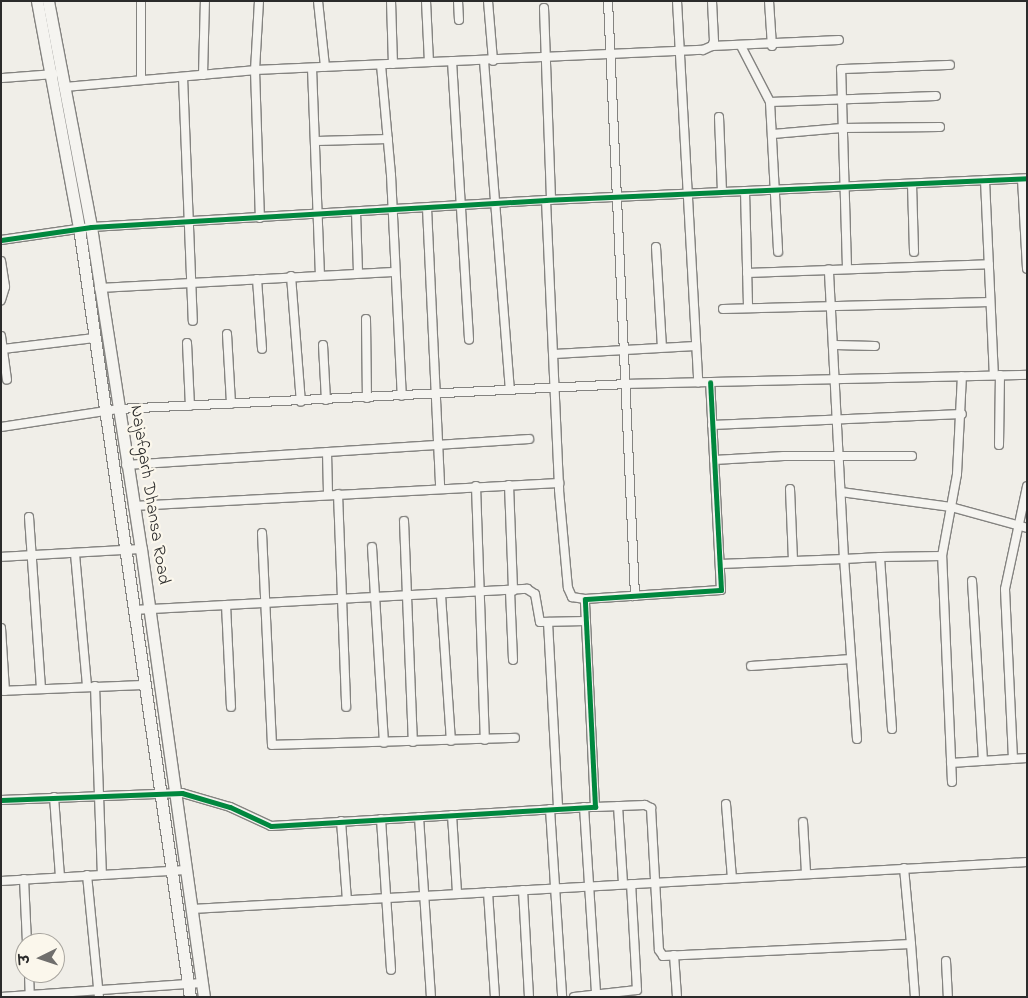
<!DOCTYPE html>
<html>
<head>
<meta charset="utf-8">
<style>
	body { margin:0 }
	#map { position:relative; width:1028px; height:998px; overflow:hidden; background:#f0eee8; font-family:"Indie Flower","Playpen Sans Deva",sans-serif }
	div>[style] { position:absolute }
	[style*='--x'] { left:calc(var(--x)*1px); top:calc(var(--y)*1px); width:calc(var(--w)*1px); rotate:calc(var(--a)*1deg) }
	.roads { filter:drop-shadow(1px 0 #848380) drop-shadow(-1px 0 #848380) drop-shadow(0 1px #848380) drop-shadow(0 -1px #848380) }
	.minor>* { height:8px; margin:-4px; padding:0 4px; transform-origin:4px; border-radius:4px; background:#f5f4f0 }
	.secondary>* { height:11px; margin:-5.5px; padding:0 5.5px; transform-origin:5.5px; border-radius:5.5px; background:#f5f4f0 }
	.cycleway>* { height:5px; margin:-2.5px; padding:0 2.5px; transform-origin:2.5px; border-radius:2.5px; background:#00873e }
	span { translate:-50% -50%; white-space:nowrap; text-align:center; line-height:1.15; -webkit-text-stroke:4.5px #fbf7ec; paint-order:stroke }
	.street-label { font-size:18px; color:#2b2b2b }
	.frame { position:absolute; inset:0; border:2px solid #2b2b2b; pointer-events:none }
	.north { position:absolute; left:15px; top:933px; width:50px; height:50px; box-sizing:border-box; background:#fbf7ec; border:1px solid #a8a59f; border-radius:50%; rotate:266deg; font-size:14px; font-weight:700; line-height:20px; text-align:center; color:#2b2b2b }
	.north::after { content:''; display:block; margin:auto; width:18px; height:22px; background:#706f6d; clip-path:polygon(50% 0,100% 100%,50% 72%,0 100%) }
</style>
</head>
<body>
<div id="map">
	<div class="roads">
		<div class="minor">
			<div style="--x:259;--y:1;--w:69;--a:93.3"></div>
			<div style="--x:255;--y:70;--w:148;--a:88.1"></div>
			<div style="--x:318;--y:1;--w:66;--a:83.9"></div>
			<div style="--x:391;--y:1;--w:63;--a:88.2"></div>
			<div style="--x:426;--y:1;--w:61;--a:87.2"></div>
			<div style="--x:458;--y:1;--w:19;--a:87"></div>
			<div style="--x:488;--y:1;--w:60;--a:85.2"></div>
			<div style="--x:608;--y:1;--w:596;--a:87.4"></div>
			<div style="--x:677;--y:1;--w:382;--a:86.8"></div>
			<div style="--x:769;--y:1;--w:45;--a:86.2"></div>
			<div style="--x:544;--y:8;--w:192;--a:87.9"></div>
			<div style="--x:712;--y:46;--w:127;--a:-2.7"></div>
			<div style="--x:741;--y:46;--w:63;--a:62.6"></div>
			<div style="--x:770;--y:102;--w:150;--a:86.9"></div>
			<div style="--x:452;--y:61;--w:279;--a:86.5"></div>
			<div style="--x:484;--y:61;--w:330;--a:85.5"></div>
			<div style="--x:381;--y:65;--w:110;--a:84.8"></div>
			<div style="--x:391;--y:175;--w:221;--a:87.2"></div>
			<div style="--x:312;--y:68;--w:207;--a:87.8"></div>
			<div style="--x:203;--y:75;--w:74;--a:-88.5"></div>
			<div style="--x:183;--y:77;--w:244;--a:87.7"></div>
			<div style="--x:1;--y:78;--w:53;--a:-4.3"></div>
			<div style="--x:141;--y:80;--w:79;--a:-90"></div>
			<div style="--x:66;--y:87;--w:190;--a:-5.1"></div>
			<div style="--x:255;--y:70;--w:448;--a:-2.6"></div>
			<div style="--x:703;--y:50;--w:10;--a:-24"></div>
			<div style="--x:712;--y:46;--w:5;--a:-68"></div>
			<div style="--x:714;--y:41;--w:40;--a:-92.9"></div>
			<div style="--x:770;--y:102;--w:166;--a:-2.1"></div>
			<div style="--x:719;--y:117;--w:75;--a:87.7"></div>
			<div style="--x:773;--y:134;--w:69;--a:-5"></div>
			<div style="--x:842;--y:128;--w:98;--a:-0.6"></div>
			<div style="--x:317;--y:141;--w:71;--a:-1.6"></div>
			<div style="--x:1022;--y:179;--w:90;--a:86.8"></div>
			<div style="--x:985;--y:180;--w:195;--a:87.4"></div>
			<div style="--x:912;--y:184;--w:68;--a:88.3"></div>
			<div style="--x:745;--y:191;--w:117;--a:88.5"></div>
			<div style="--x:546;--y:200;--w:290;--a:87.4"></div>
			<div style="--x:559;--y:490;--w:98;--a:84.8"></div>
			<div style="--x:568;--y:588;--w:10;--a:66"></div>
			<div style="--x:572;--y:597;--w:13;--a:9"></div>
			<div style="--x:427;--y:208;--w:280;--a:87.3"></div>
			<div style="--x:356;--y:212;--w:61;--a:88.1"></div>
			<div style="--x:1;--y:240;--w:91;--a:-8.2"></div>
			<div style="--x:91;--y:227;--w:456;--a:-3.4"></div>
			<div style="--x:546;--y:200;--w:482;--a:-2.6"></div>
			<div style="--x:656;--y:247;--w:100;--a:86.6"></div>
			<div style="--x:1;--y:261;--w:26;--a:81"></div>
			<div style="--x:5;--y:287;--w:14;--a:107"></div>
			<div style="--x:847;--y:268;--w:199;--a:-91.7"></div>
			<div style="--x:841;--y:69;--w:109;--a:-2.1"></div>
			<div style="--x:747;--y:273;--w:242;--a:-2.1"></div>
			<div style="--x:291;--y:276;--w:126;--a:85.5"></div>
			<div style="--x:257;--y:279;--w:70;--a:85.9"></div>
			<div style="--x:99;--y:288;--w:295;--a:-3.1"></div>
			<div style="--x:723;--y:309;--w:267;--a:-1.5"></div>
			<div style="--x:366;--y:319;--w:79;--a:89.3"></div>
			<div style="--x:227;--y:334;--w:70;--a:86.7"></div>
			<div style="--x:1;--y:336;--w:44;--a:82.2"></div>
			<div style="--x:187;--y:343;--w:63;--a:87.3"></div>
			<div style="--x:323;--y:345;--w:55;--a:86.9"></div>
			<div style="--x:835;--y:345;--w:40;--a:1.4"></div>
			<div style="--x:3;--y:349;--w:92;--a:-6.9"></div>
			<div style="--x:554;--y:354;--w:142;--a:-3.2"></div>
			<div style="--x:712;--y:425;--w:250;--a:-2.5"></div>
			<div style="--x:1;--y:427;--w:118;--a:-8.7"></div>
			<div style="--x:118;--y:409;--w:510;--a:-2.81"></div>
			<div style="--x:627;--y:384;--w:400;--a:-1.3"></div>
			<div style="--x:999;--y:445;--w:70;--a:-89.2"></div>
			<div style="--x:327;--y:452;--w:42;--a:88.6"></div>
			<div style="--x:714;--y:460;--w:70;--a:-3.3"></div>
			<div style="--x:784;--y:456;--w:128;--a:0"></div>
			<div style="--x:126;--y:465;--w:404;--a:-3.7"></div>
			<div style="--x:509;--y:485;--w:106;--a:87.8"></div>
			<div style="--x:476;--y:486;--w:254;--a:88"></div>
			<div style="--x:790;--y:489;--w:71;--a:87.6"></div>
			<div style="--x:841;--y:492;--w:111;--a:7.8"></div>
			<div style="--x:951;--y:507;--w:79;--a:15.4"></div>
			<div style="--x:338;--y:494;--w:213;--a:87.8"></div>
			<div style="--x:133;--y:506;--w:427;--a:-3.1"></div>
			<div style="--x:29;--y:517;--w:171;--a:86"></div>
			<div style="--x:404;--y:521;--w:221;--a:87.7"></div>
			<div style="--x:262;--y:533;--w:212;--a:87.3"></div>
			<div style="--x:272;--y:745;--w:243;--a:-1.7"></div>
			<div style="--x:372;--y:547;--w:196;--a:86.5"></div>
			<div style="--x:75;--y:554;--w:133;--a:84.8"></div>
			<div style="--x:1;--y:557;--w:140;--a:-3.3"></div>
			<div style="--x:720;--y:564;--w:124;--a:-2.3"></div>
			<div style="--x:844;--y:559;--w:290;--a:-93"></div>
			<div style="--x:972;--y:581;--w:180;--a:86.5"></div>
			<div style="--x:510;--y:591;--w:69;--a:87.5"></div>
			<div style="--x:441;--y:595;--w:146;--a:86.1"></div>
			<div style="--x:226;--y:605;--w:102;--a:87.2"></div>
			<div style="--x:133;--y:610;--w:395;--a:-3.1"></div>
			<div style="--x:527;--y:589;--w:9;--a:32"></div>
			<div style="--x:535;--y:594;--w:28;--a:80"></div>
			<div style="--x:540;--y:622;--w:46;--a:-1.2"></div>
			<div style="--x:548;--y:622;--w:187;--a:86.9"></div>
			<div style="--x:1;--y:628;--w:63;--a:86.4"></div>
			<div style="--x:751;--y:666;--w:100;--a:-4"></div>
			<div style="--x:95;--y:686;--w:188;--a:87.9"></div>
			<div style="--x:1;--y:691;--w:144;--a:-2.4"></div>
			<div style="--x:892;--y:729;--w:172;--a:-94"></div>
			<div style="--x:880;--y:557;--w:62;--a:-0.9"></div>
			<div style="--x:857;--y:739;--w:180;--a:-94.1"></div>
			<div style="--x:844;--y:559;--w:36;--a:-3"></div>
			<div style="--x:1013;--y:759;--w:170;--a:-92.7"></div>
			<div style="--x:1005;--y:589;--w:105;--a:-77.9"></div>
			<div style="--x:951;--y:763;--w:76;--a:-3.8"></div>
			<div style="--x:952;--y:782;--w:226;--a:-92.5"></div>
			<div style="--x:942;--y:556;--w:83;--a:-79.6"></div>
			<div style="--x:957;--y:474;--w:98;--a:-87.1"></div>
			<div style="--x:54;--y:797;--w:80;--a:85.7"></div>
			<div style="--x:1;--y:800;--w:181;--a:-2.2"></div>
			<div style="--x:182;--y:793;--w:50;--a:16.3"></div>
			<div style="--x:230;--y:807;--w:45;--a:24.9"></div>
			<div style="--x:271;--y:826;--w:325;--a:-3.4"></div>
			<div style="--x:595;--y:807;--w:208;--a:-92.8"></div>
			<div style="--x:585;--y:599;--w:136;--a:-3.8"></div>
			<div style="--x:721;--y:590;--w:208;--a:-93"></div>
			<div style="--x:726;--y:804;--w:74;--a:85.4"></div>
			<div style="--x:618;--y:806;--w:78;--a:86.3"></div>
			<div style="--x:584;--y:807;--w:188;--a:86.3"></div>
			<div style="--x:595;--y:807;--w:50;--a:-2.3"></div>
			<div style="--x:645;--y:805;--w:7;--a:27"></div>
			<div style="--x:651;--y:808;--w:142;--a:86.8"></div>
			<div style="--x:659;--y:950;--w:7;--a:56"></div>
			<div style="--x:663;--y:956;--w:248;--a:-2.8"></div>
			<div style="--x:911;--y:944;--w:53;--a:85.7"></div>
			<div style="--x:550;--y:809;--w:188;--a:86.3"></div>
			<div style="--x:452;--y:815;--w:78;--a:86.3"></div>
			<div style="--x:419;--y:817;--w:180;--a:86.2"></div>
			<div style="--x:381;--y:819;--w:151;--a:86.2"></div>
			<div style="--x:341;--y:821;--w:79;--a:85.7"></div>
			<div style="--x:803;--y:822;--w:50;--a:86.6"></div>
			<div style="--x:904;--y:868;--w:76;--a:84.7"></div>
			<div style="--x:87;--y:875;--w:123;--a:84.4"></div>
			<div style="--x:24;--y:879;--w:64;--a:87.3"></div>
			<div style="--x:1;--y:881;--w:185;--a:-3.4"></div>
			<div style="--x:523;--y:890;--w:107;--a:86.8"></div>
			<div style="--x:488;--y:892;--w:105;--a:86.2"></div>
			<div style="--x:192;--y:909;--w:836;--a:-3.22"></div>
			<div style="--x:674;--y:955;--w:42;--a:85.9"></div>
			<div style="--x:946;--y:961;--w:36;--a:87"></div>
			<div style="--x:29;--y:973;--w:24;--a:88"></div>
			<div style="--x:1;--y:997;--w:201;--a:-4"></div>
			<div style="--x:574;--y:997;--w:63;--a:-6.3"></div>
			<div style="--x:637;--y:990;--w:106;--a:-93.2"></div>
		</div>
		<div class="secondary">
			<div style="--x:37;--y:1;--w:231;--a:79.5"></div>
			<div style="--x:79;--y:228;--w:777;--a:81.79"></div>
			<div style="--x:48;--y:1;--w:230;--a:79.2"></div>
			<div style="--x:91;--y:227;--w:326;--a:81.2"></div>
			<div style="--x:141;--y:549;--w:452;--a:82"></div>
		</div>
	</div>
	<div class="cycleway">
		<div style="--x:1;--y:240;--w:91;--a:-8.2"></div>
		<div style="--x:91;--y:227;--w:456;--a:-3.4"></div>
		<div style="--x:546;--y:200;--w:482;--a:-2.6"></div>
		<div style="--x:1;--y:800;--w:181;--a:-2.2"></div>
		<div style="--x:182;--y:793;--w:50;--a:16.3"></div>
		<div style="--x:230;--y:807;--w:45;--a:24.9"></div>
		<div style="--x:271;--y:826;--w:325;--a:-3.4"></div>
		<div style="--x:595;--y:807;--w:208;--a:-92.8"></div>
		<div style="--x:585;--y:599;--w:136;--a:-3.8"></div>
		<div style="--x:721;--y:590;--w:208;--a:-93"></div>
	</div>
	<div class="street-label">
		<span style="left:149px;top:495px;rotate:81deg">Najafgarh Dhansa Road</span>
	</div>
	<div class="frame"></div>
	<div class="north">उ</div>
</div>
</body>
</html>
